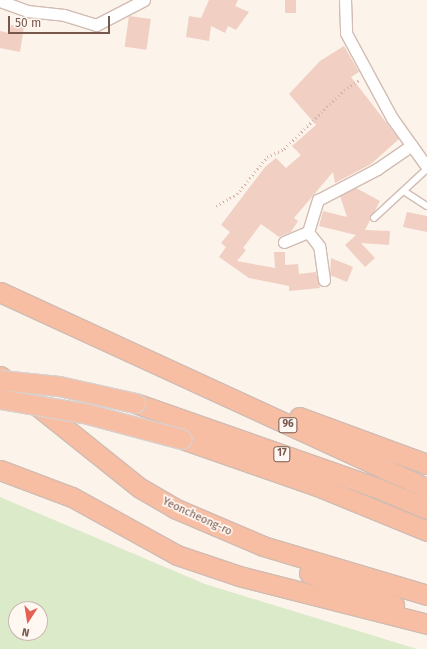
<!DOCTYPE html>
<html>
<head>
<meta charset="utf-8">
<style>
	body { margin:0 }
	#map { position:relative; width:427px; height:649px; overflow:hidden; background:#fcf3eb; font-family:"Fira Sans",sans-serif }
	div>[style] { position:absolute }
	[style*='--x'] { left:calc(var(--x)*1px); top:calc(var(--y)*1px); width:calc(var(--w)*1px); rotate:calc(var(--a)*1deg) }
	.green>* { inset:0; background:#dbebc9 }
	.building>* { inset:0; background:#f1cfc3; transform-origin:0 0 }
	.path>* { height:2.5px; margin-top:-1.25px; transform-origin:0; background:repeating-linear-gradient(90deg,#d7b2a5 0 1px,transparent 0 4px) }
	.roads { filter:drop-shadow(1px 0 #d2bcb2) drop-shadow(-1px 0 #d2bcb2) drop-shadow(0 1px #d2bcb2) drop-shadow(0 -1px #d2bcb2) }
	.service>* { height:5.5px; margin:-2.75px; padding:0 2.75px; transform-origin:2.75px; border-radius:2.75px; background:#fff }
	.minor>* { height:11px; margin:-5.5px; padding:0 5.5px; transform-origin:5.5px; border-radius:5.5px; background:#fff }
	.trunk>* { height:19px; margin:-9.5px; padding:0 9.5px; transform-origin:9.5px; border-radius:9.5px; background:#f7bea4 }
	.bridges { filter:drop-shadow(1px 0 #d9d0cd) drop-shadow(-1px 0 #d9d0cd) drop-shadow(0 1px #d9d0cd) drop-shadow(0 -1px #d9d0cd) }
	.trunk-bridge>* { height:19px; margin:-9.5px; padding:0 9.5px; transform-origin:9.5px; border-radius:9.5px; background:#f7bea4 }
	span { translate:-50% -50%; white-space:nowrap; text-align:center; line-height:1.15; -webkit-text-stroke:3.5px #fff8f2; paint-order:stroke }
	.shield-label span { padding:1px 3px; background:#fff8f2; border:1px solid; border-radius:3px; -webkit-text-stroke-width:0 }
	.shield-label { font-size:10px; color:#78574d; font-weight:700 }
	.street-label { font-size:11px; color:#78574d }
	.north { position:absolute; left:8px; top:601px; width:40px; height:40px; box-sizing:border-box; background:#fff8f2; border:1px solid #c9b8b0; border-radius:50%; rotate:192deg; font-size:11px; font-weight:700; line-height:16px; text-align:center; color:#78574d }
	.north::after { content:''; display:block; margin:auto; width:14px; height:18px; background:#e36053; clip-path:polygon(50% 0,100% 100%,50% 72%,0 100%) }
	.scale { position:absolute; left:8px; top:16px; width:102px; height:18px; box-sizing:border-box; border:2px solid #78574d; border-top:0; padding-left:5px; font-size:12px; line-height:14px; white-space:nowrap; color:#78574d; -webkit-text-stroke:3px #fff8f2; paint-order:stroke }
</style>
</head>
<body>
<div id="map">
	<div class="green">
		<div style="clip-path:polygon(evenodd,0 497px,205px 584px,417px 649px,0 649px,0 497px,16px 609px,40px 609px,40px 633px,16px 633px,16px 609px)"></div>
	</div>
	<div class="building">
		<div style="clip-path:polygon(209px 0,238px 0,235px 6px,249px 12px,236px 30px,228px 26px,225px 33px,211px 26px,209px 41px,186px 37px,189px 16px,201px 18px)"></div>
		<div style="left:285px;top:0;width:11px;height:13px"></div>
		<div style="left:129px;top:16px;width:22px;height:31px;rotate:8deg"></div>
		<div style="clip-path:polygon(11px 25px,24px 27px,20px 52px,0 48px,0 31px,9px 33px)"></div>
		<div style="clip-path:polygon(344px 46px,359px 72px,351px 77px,399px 139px,371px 164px,335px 183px,333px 172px,294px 218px,298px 221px,291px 232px,279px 237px,261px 224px,243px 248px,246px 250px,237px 261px,275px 268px,274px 252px,285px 252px,285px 265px,298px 264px,299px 274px,316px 272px,320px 288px,289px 291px,289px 286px,249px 278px,219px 257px,226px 247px,221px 243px,230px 232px,221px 225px,265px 167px,276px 158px,286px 168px,301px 155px,292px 146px,316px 125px,289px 94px,320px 61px)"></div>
		<div style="clip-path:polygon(356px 188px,380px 201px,365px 230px,390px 231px,389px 245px,361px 243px,375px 258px,365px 267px,345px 245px,356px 235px,319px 226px,323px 211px,347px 217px,340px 196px)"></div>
		<div style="clip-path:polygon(407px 212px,427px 216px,427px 232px,403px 227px)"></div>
		<div style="clip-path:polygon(331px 258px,353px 267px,347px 282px,330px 275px)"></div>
	</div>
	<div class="path">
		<div style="--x:216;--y:206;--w:24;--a:-30"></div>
		<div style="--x:237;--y:194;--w:48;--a:-51"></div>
		<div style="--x:267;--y:157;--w:19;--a:-25"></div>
		<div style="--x:284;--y:149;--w:84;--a:-44.5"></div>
		<div style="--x:344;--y:90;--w:18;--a:-34"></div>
	</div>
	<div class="roads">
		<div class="service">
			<div style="--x:404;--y:191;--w:27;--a:33"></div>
			<div style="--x:374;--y:218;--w:72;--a:-42.8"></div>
		</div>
		<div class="minor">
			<div style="--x:345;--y:0;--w:33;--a:88"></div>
			<div style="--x:346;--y:33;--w:97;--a:61.6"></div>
			<div style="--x:392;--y:118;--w:60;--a:54.5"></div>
			<div style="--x:0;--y:1;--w:29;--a:20"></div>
			<div style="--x:27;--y:11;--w:37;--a:6"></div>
			<div style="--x:64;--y:15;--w:34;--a:17"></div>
			<div style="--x:96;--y:25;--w:54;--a:-27.5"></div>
			<div style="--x:284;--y:242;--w:26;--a:-23"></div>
			<div style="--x:324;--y:280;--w:34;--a:-98"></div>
			<div style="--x:319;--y:246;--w:18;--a:-128"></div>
			<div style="--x:308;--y:232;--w:34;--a:-73"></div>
			<div style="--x:318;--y:200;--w:67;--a:-27.7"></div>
			<div style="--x:377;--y:169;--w:42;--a:-34.4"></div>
		</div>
		<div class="trunk">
			<div style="--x:0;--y:292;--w:470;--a:24.7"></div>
			<div style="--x:0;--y:376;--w:179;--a:38.7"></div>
			<div style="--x:140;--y:488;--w:39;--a:30"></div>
			<div style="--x:174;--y:508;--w:97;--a:23.1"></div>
			<div style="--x:263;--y:546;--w:171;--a:16.6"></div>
			<div style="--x:135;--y:403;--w:254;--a:19.3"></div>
			<div style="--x:375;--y:487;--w:56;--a:22.9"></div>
			<div style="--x:299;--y:417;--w:136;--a:20.2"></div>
			<div style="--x:182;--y:439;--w:143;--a:19.2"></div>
			<div style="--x:317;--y:486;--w:119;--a:22.2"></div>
			<div style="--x:0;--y:470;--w:77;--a:20.6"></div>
			<div style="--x:72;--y:497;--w:120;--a:28.9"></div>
			<div style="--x:177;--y:555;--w:65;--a:18.7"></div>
			<div style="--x:239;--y:576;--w:194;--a:14.3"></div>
			<div style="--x:309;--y:573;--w:91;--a:20.6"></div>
		</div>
	</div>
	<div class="bridges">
		<div class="trunk-bridge">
			<div style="--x:0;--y:380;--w:59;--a:5.8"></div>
			<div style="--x:59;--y:386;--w:78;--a:12.6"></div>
			<div style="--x:0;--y:399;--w:85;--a:9.5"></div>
			<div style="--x:84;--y:413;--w:101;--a:14.9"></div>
		</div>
	</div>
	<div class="shield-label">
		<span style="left:288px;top:425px">96</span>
		<span style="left:282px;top:454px">17</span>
	</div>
	<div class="street-label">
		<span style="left:197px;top:517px;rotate:25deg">Yeoncheong-ro</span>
	</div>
	<div class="north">N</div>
	<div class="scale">50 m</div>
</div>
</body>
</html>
